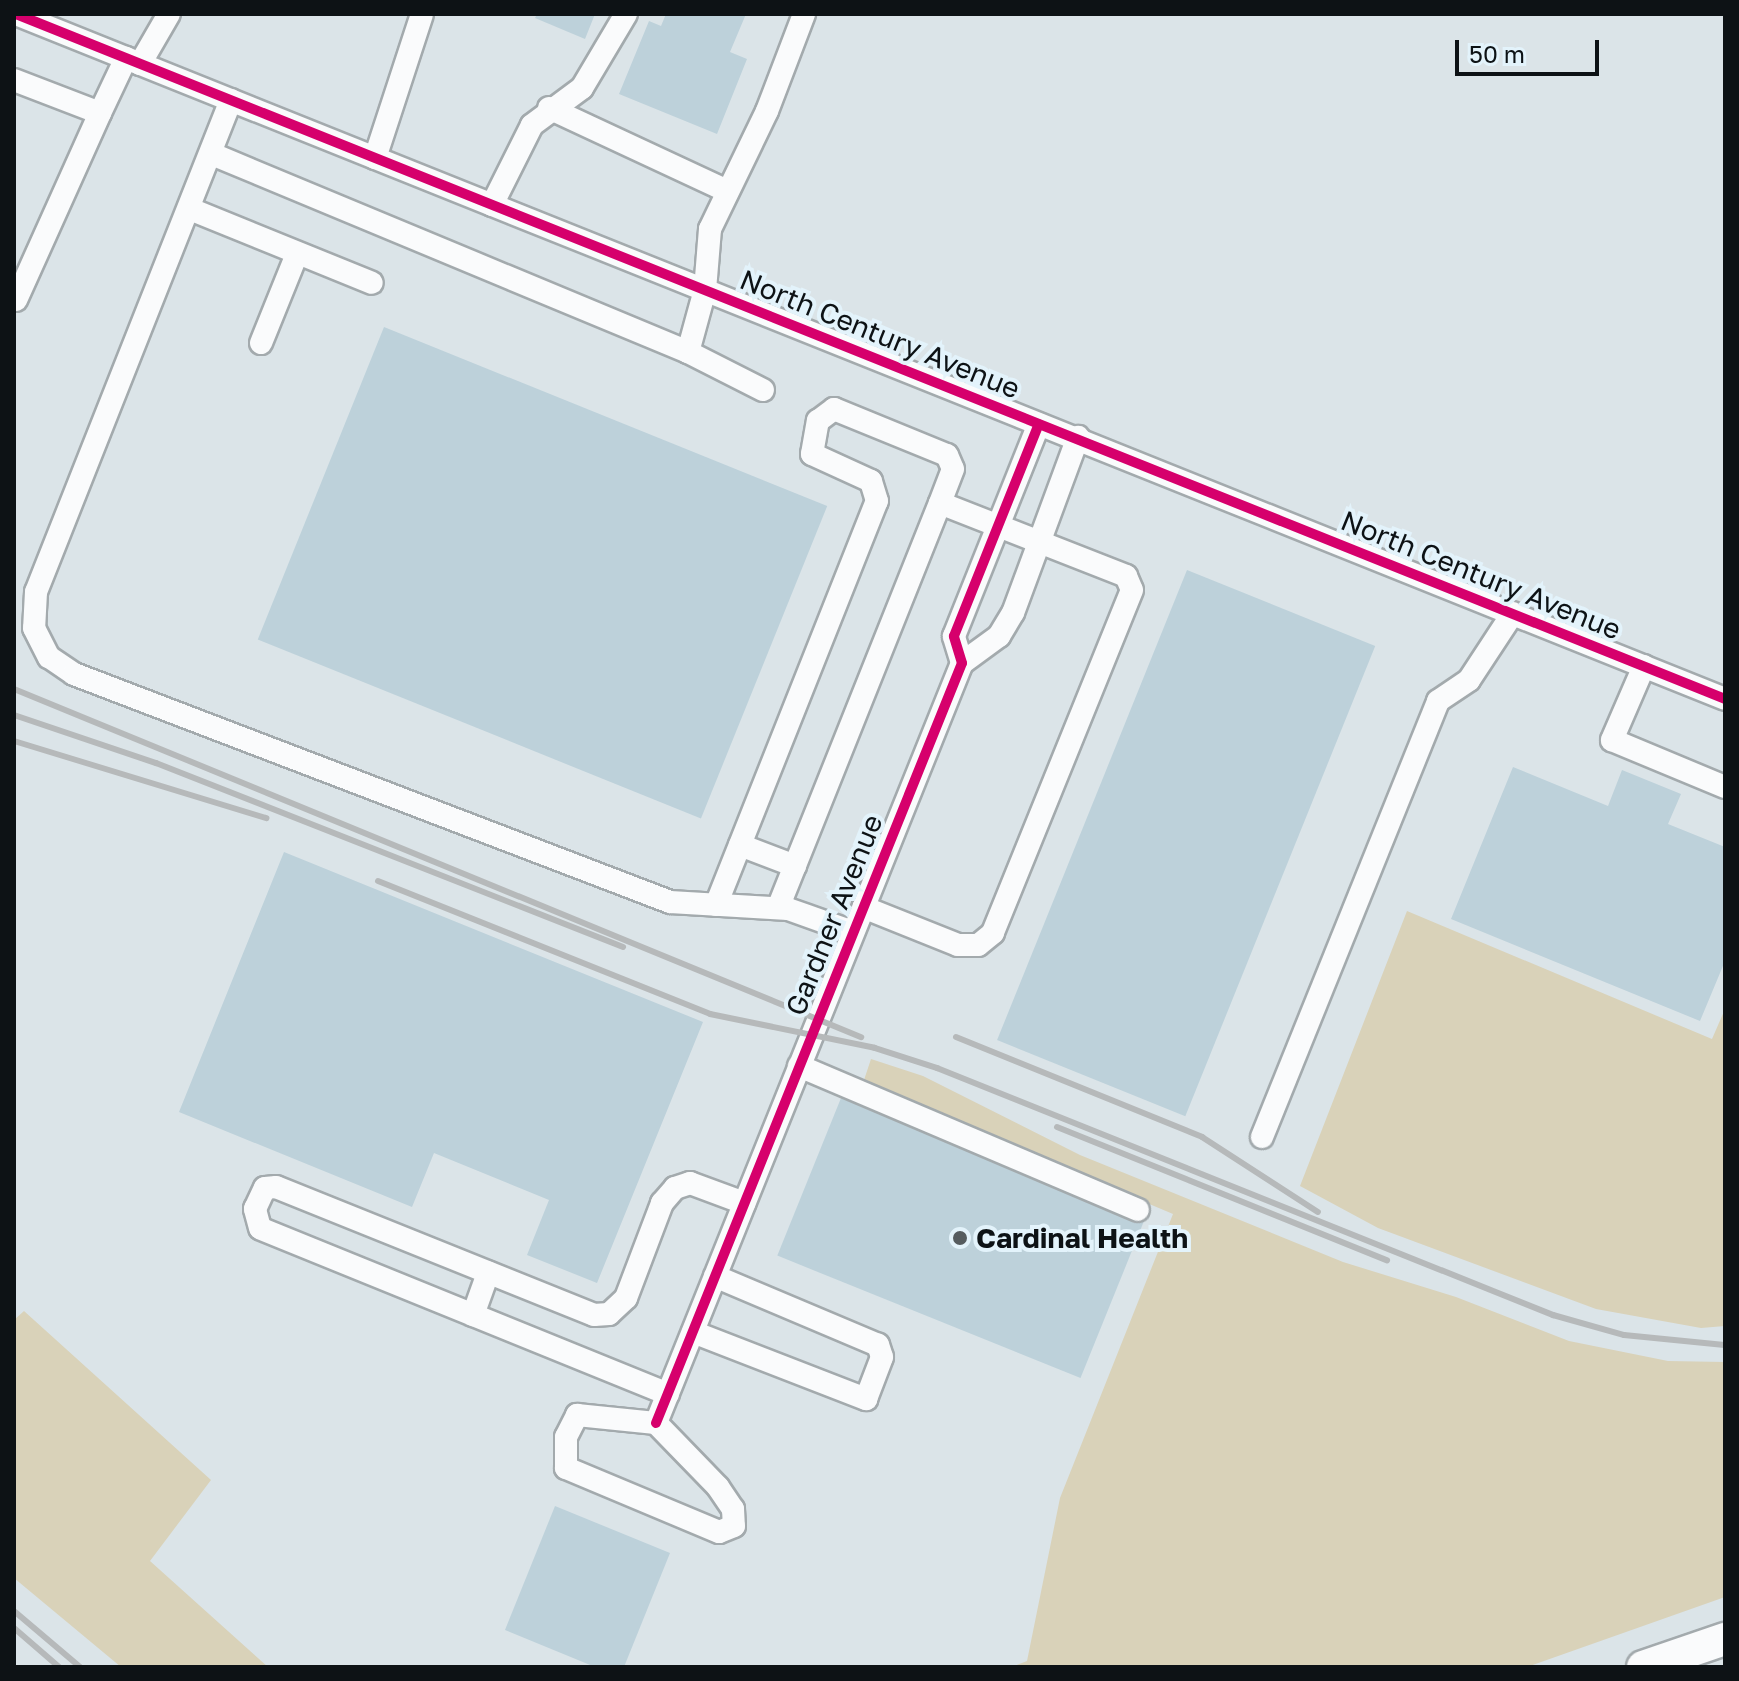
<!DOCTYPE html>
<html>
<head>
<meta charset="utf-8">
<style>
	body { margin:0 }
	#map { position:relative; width:1739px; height:1681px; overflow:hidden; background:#dbe4e8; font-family:"Golos Text",sans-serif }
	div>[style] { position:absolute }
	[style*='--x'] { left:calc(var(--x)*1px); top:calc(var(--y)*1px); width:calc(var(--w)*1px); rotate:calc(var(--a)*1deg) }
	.green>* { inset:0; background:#d9d2b9 }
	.building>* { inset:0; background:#bdd1da; transform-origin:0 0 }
	.roads { filter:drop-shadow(2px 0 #a3aaad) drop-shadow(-2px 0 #a3aaad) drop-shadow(0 2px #a3aaad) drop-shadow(0 -2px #a3aaad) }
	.minor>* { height:22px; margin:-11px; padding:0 11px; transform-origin:11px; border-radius:11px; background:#fafbfc }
	.highway>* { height:32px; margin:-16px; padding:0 16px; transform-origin:16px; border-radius:16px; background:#fafbfc }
	.rail>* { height:6px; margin:-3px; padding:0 3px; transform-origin:3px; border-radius:3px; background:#b6b9ba }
	.cycleway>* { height:10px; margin:-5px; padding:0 5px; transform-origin:5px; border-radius:5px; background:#d6006c }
	.dots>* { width:22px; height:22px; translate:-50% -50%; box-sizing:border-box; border:4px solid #e3f3fb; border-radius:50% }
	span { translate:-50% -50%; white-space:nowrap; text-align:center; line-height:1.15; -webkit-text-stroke:8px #e3f3fb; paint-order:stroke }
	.street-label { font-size:28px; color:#0d1215 }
	.poi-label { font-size:28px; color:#0d1215; font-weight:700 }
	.left { translate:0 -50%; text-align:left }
	.frame { position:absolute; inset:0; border:16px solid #0d1215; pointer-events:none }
	.scale { position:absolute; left:1455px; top:40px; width:144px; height:36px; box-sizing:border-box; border:4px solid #0d1215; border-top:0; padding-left:10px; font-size:24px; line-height:28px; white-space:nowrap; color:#0d1215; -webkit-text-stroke:6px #e3f3fb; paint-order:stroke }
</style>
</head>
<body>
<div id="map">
	<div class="green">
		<div style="clip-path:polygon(1407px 911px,1712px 1039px,1725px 1009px,1725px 1326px,1701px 1328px,1596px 1309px,1378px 1228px,1300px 1186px)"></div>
		<div style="clip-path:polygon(871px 1059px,923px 1076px,1080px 1155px,1343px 1262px,1456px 1297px,1569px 1341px,1668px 1361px,1725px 1362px,1725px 1597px,1527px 1667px,1011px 1667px,1027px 1661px,1060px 1498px,1173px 1214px,863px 1083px)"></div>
		<div style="clip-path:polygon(24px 1311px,211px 1480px,150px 1561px,268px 1667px,121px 1667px,14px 1578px,14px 1320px)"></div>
	</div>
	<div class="building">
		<div style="clip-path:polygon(537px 14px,595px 14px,585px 39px,535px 18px)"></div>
		<div style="clip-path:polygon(666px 14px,746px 14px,730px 52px,747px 59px,717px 134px,619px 94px,649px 21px,661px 26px)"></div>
		<div style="left:384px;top:327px;width:478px;height:337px;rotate:22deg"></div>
		<div style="left:1187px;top:570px;width:203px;height:507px;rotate:22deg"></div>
		<div style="clip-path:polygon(1513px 767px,1608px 806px,1622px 770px,1681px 794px,1668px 824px,1725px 847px,1725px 961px,1700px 1021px,1451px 919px)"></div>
		<div style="clip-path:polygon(284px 852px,703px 1022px,597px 1283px,527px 1255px,549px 1200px,434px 1153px,412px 1207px,179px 1112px)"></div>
		<div style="left:841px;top:1098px;width:327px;height:170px;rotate:22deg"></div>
		<div style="clip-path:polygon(555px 1506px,670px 1553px,624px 1667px,595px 1667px,505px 1630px)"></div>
	</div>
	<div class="roads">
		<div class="minor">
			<div style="--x:16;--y:14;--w:1841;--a:21.84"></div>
			<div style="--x:140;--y:64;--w:58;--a:-59.9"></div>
			<div style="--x:14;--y:80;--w:92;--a:21"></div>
			<div style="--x:100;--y:113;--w:61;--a:-64.7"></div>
			<div style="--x:231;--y:100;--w:529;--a:111.62"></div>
			<div style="--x:36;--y:592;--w:36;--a:93"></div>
			<div style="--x:34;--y:628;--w:33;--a:63"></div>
			<div style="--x:49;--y:657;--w:30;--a:34"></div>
			<div style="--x:74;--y:674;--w:638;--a:20.93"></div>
			<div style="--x:670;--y:902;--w:118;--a:3.4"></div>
			<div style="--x:788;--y:909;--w:69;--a:19.5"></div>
			<div style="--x:549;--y:108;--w:196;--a:25"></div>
			<div style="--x:212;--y:154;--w:516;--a:22.59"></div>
			<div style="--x:688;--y:352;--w:64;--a:-74.7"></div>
			<div style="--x:705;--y:290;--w:61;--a:-85.3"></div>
			<div style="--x:710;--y:229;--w:131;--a:-64.2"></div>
			<div style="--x:767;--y:111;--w:104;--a:-69.1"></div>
			<div style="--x:375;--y:158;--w:151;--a:-71.9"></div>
			<div style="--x:492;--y:205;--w:89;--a:-63.4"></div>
			<div style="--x:532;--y:125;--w:62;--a:-36.5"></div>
			<div style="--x:582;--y:88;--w:86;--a:-59.3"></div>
			<div style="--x:190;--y:209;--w:196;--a:22.1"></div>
			<div style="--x:16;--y:300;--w:205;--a:-65.8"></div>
			<div style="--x:261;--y:343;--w:96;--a:-68"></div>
			<div style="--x:688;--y:352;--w:84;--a:26.9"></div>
			<div style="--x:962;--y:663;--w:46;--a:-36.1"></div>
			<div style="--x:999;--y:636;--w:27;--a:-59"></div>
			<div style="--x:1013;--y:613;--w:188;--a:-69.7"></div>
			<div style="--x:1644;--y:666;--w:81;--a:113.4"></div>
			<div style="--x:1612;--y:740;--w:122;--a:22.6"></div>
			<div style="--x:740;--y:845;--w:59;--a:20.9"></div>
			<div style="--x:716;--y:905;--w:435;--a:-68.3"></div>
			<div style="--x:877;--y:501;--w:21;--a:-107"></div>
			<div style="--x:871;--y:481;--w:65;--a:-155.4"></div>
			<div style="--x:812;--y:454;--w:34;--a:-80"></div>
			<div style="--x:818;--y:421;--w:20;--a:-37"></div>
			<div style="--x:834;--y:409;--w:122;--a:22.2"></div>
			<div style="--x:947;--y:455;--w:15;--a:67"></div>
			<div style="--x:953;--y:469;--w:36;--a:111"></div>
			<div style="--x:940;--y:503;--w:200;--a:21.4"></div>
			<div style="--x:1126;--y:576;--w:15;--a:67"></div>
			<div style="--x:1132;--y:590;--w:370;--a:112.1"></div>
			<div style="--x:993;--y:933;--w:19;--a:141"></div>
			<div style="--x:978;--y:945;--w:20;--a:180"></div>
			<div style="--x:958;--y:945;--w:102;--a:-158.2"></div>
			<div style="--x:778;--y:908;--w:436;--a:-68.2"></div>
			<div style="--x:799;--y:1066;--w:368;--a:23"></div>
			<div style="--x:1262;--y:1137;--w:470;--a:-68"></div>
			<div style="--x:1438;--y:701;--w:37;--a:-34"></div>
			<div style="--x:1469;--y:680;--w:80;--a:-56.7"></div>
			<div style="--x:473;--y:1315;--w:45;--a:-70.3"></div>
			<div style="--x:693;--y:1332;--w:186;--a:21.2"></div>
			<div style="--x:866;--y:1399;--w:45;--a:-69.1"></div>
			<div style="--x:882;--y:1357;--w:13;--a:-108"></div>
			<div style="--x:878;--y:1345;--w:177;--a:-157.1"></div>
			<div style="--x:668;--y:1394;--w:440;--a:-157.9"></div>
			<div style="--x:260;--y:1228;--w:20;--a:-105"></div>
			<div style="--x:255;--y:1209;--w:23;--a:-65"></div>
			<div style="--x:265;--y:1188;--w:11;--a:-5"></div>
			<div style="--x:276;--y:1187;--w:343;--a:21.9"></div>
			<div style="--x:594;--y:1315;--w:15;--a:-4"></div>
			<div style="--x:609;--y:1314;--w:23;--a:-43"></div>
			<div style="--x:626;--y:1298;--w:102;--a:-69.2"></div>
			<div style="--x:662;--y:1203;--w:20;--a:-49"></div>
			<div style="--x:675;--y:1188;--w:16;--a:-18"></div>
			<div style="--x:690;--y:1183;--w:58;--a:20.3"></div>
			<div style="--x:577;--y:1415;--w:79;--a:5.8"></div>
			<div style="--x:656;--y:1423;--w:89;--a:45.9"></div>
			<div style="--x:718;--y:1487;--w:27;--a:56"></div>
			<div style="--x:733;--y:1509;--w:17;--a:87"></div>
			<div style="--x:734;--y:1526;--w:16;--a:158"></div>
			<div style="--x:719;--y:1532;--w:166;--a:-157.3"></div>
			<div style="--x:566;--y:1468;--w:31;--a:-90"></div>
			<div style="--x:566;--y:1437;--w:25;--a:-63"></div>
			<div style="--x:656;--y:1423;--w:819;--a:-68.07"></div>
			<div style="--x:962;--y:663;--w:28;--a:-107"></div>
			<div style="--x:954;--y:636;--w:228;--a:-68.2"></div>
		</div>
		<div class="highway">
			<div style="--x:1643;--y:1667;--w:87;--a:-18.9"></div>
		</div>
	</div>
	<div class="rail">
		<div style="--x:14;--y:689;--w:916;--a:22.34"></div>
		<div style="--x:14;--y:715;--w:150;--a:18.7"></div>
		<div style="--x:156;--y:763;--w:502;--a:21.5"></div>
		<div style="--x:14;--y:741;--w:264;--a:17"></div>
		<div style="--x:378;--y:881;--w:358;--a:21.8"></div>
		<div style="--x:710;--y:1014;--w:168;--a:11.6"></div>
		<div style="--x:875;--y:1048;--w:65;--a:17.9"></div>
		<div style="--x:937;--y:1068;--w:664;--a:21.85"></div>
		<div style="--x:1553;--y:1315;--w:74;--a:15.7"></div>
		<div style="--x:1624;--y:1335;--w:101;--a:5.7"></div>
		<div style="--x:956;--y:1037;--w:266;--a:22.1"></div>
		<div style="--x:1202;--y:1137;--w:138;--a:32.9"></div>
		<div style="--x:1057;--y:1127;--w:356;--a:22"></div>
		<div style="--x:14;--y:1611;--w:87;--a:40.3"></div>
		<div style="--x:14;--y:1628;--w:60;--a:40.9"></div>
	</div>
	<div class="cycleway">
		<div style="--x:16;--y:14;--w:1841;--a:21.84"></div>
		<div style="--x:656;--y:1423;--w:819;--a:-68.07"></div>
		<div style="--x:962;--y:663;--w:28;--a:-107"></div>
		<div style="--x:954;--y:636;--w:228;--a:-68.2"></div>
	</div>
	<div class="dots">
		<div style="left:960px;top:1238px;background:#555c5f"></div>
	</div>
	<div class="street-label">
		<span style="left:880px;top:334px;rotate:22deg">North Century Avenue</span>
		<span style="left:1481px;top:575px;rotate:22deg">North Century Avenue</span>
		<span style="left:834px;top:915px;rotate:-68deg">Gardner Avenue</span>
	</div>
	<div class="poi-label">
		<span class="left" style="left:976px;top:1238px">Cardinal Health</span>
	</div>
	<div class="frame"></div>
	<div class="scale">50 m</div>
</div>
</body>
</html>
